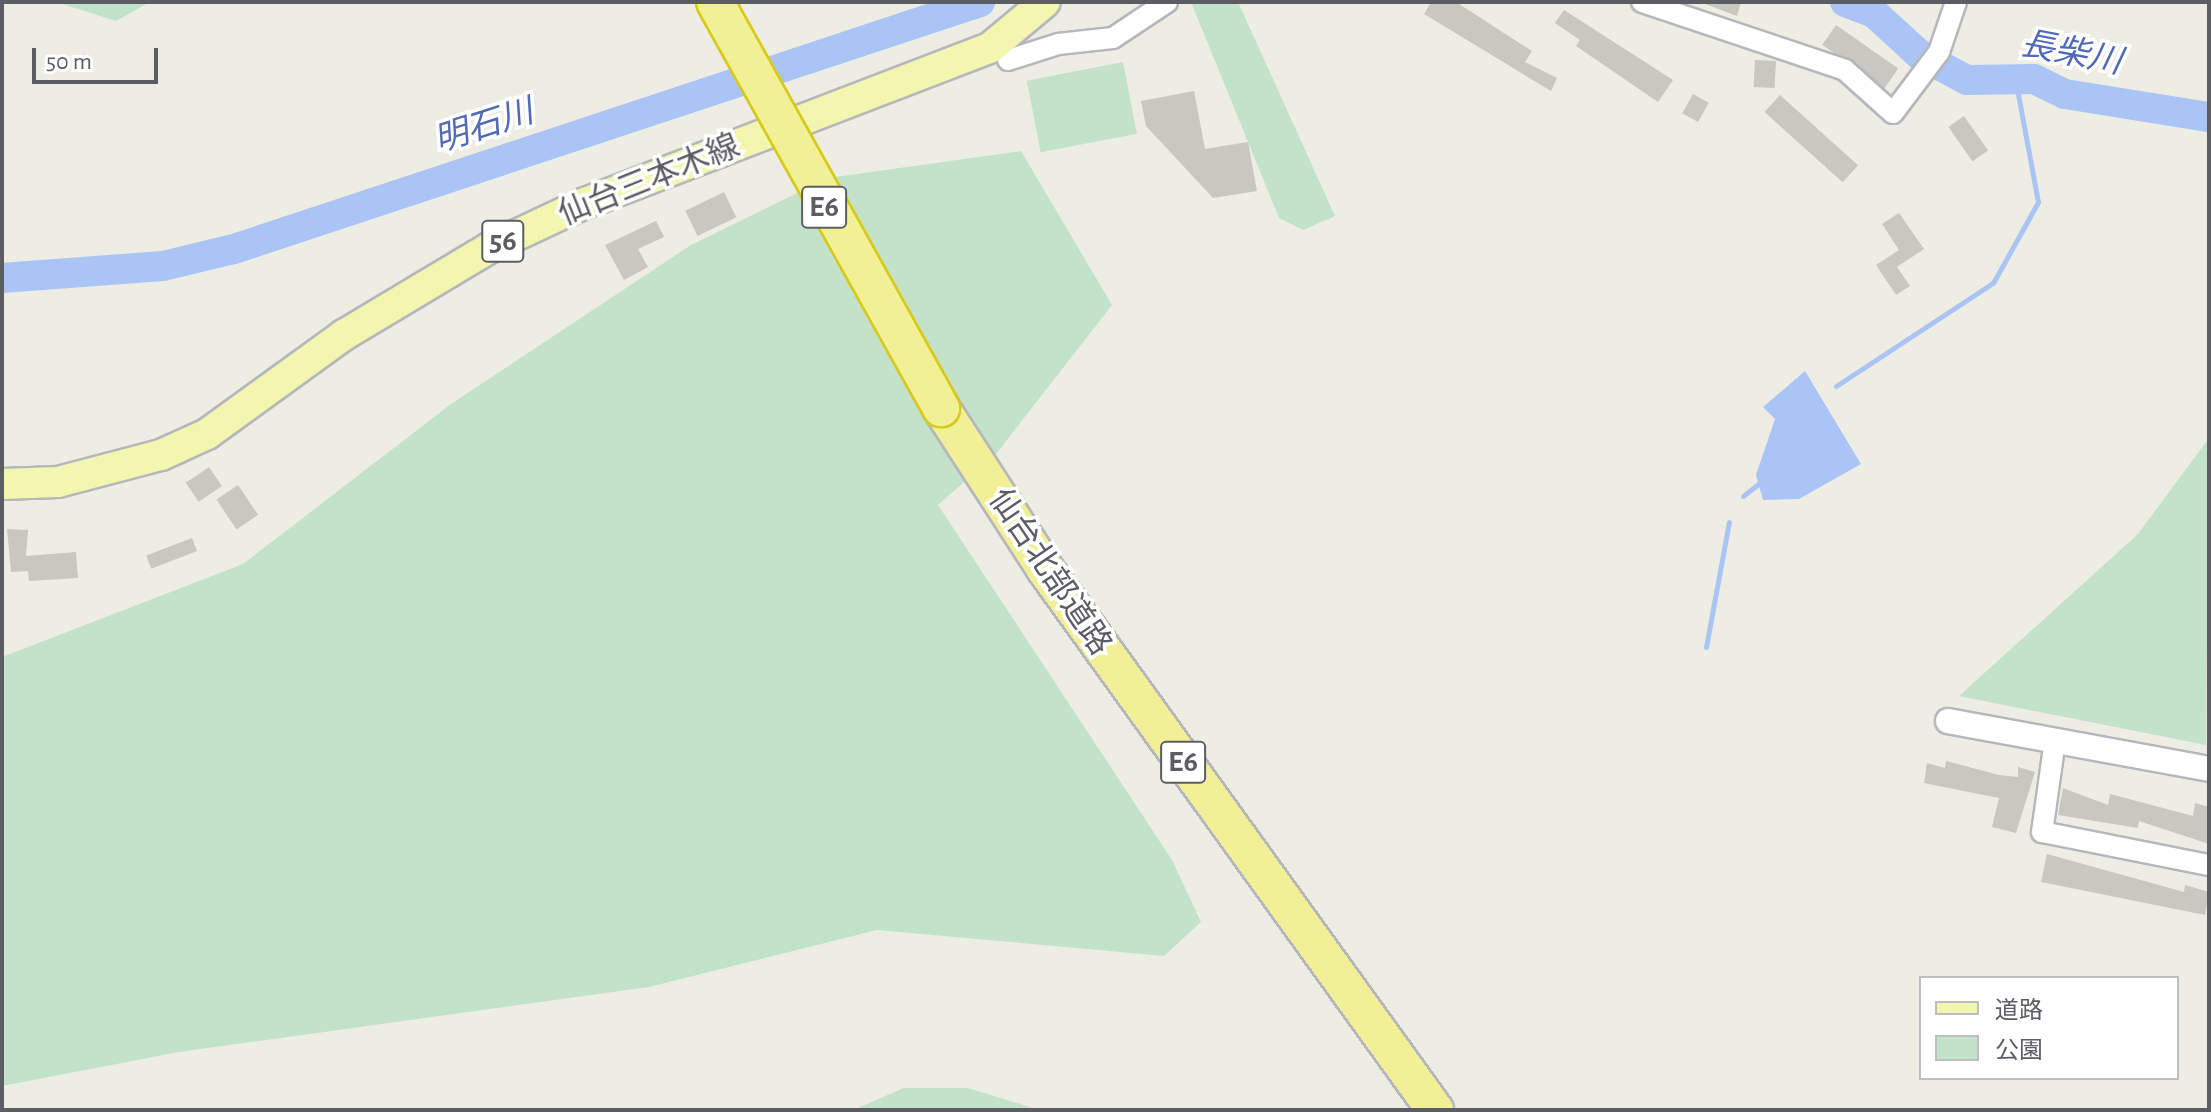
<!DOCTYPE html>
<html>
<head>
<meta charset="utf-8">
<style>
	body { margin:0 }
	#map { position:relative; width:2211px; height:1112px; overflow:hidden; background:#edede4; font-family:"Alegreya Sans","Noto Sans JP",sans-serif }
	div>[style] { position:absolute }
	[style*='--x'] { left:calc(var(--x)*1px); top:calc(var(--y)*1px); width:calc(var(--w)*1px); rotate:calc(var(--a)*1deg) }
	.green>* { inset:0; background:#c3e2ca; transform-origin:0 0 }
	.water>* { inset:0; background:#abc4f6 }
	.stream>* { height:5px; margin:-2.5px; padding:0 2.5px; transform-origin:2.5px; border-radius:2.5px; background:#abc4f6 }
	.river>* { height:30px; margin:-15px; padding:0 15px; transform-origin:15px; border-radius:15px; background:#abc4f6 }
	.building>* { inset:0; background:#c8c7c0; transform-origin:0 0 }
	.roads { filter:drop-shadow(2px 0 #b6b7bc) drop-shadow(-2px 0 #b6b7bc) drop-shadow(0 2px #b6b7bc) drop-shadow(0 -2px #b6b7bc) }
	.minor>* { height:20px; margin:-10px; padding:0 10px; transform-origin:10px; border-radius:10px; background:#fff }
	.tertiary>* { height:24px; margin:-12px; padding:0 12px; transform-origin:12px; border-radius:12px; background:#fff }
	.primary>* { height:30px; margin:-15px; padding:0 15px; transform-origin:15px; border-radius:15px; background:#f2f6af }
	.motorway>* { height:36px; margin:-18px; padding:0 18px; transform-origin:18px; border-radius:18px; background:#f2f096 }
	.bridges { filter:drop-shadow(2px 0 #d9c917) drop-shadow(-2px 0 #d9c917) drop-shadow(0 2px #d9c917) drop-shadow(0 -2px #d9c917) }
	.motorway-bridge>* { height:36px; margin:-18px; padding:0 18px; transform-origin:18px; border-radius:18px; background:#f2f096 }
	span { translate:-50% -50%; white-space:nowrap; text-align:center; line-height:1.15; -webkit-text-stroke:7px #fff; paint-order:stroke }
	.shield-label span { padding:2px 6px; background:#fff; border:2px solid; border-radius:6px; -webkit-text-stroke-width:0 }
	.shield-label { font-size:30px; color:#5c5d63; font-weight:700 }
	.street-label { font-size:32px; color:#5c5d63 }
	.water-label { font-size:34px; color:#506ab7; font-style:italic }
	.frame { position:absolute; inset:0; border:4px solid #5c5d63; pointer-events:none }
	.legend { position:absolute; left:1919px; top:976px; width:260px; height:104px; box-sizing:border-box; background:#fff; border:2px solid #bebec1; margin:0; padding:10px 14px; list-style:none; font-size:24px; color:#5c5d63 }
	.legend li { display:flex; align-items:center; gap:16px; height:40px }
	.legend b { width:40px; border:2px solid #bebec1 }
	.scale { position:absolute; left:32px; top:48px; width:126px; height:36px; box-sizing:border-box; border:4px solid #5c5d63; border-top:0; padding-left:10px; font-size:24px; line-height:28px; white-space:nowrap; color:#5c5d63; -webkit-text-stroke:6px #fff; paint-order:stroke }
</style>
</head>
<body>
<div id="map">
	<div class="green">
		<div style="clip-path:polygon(56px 2px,150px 2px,116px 21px)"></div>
		<div style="clip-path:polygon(1191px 2px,1238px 2px,1335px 216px,1303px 230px,1279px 218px)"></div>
		<div style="left:1123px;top:62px;width:73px;height:98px;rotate:79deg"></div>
		<div style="clip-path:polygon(1021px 151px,1112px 305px,996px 454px,938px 505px,1172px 860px,1201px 922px,1164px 956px,877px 930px,649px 987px,179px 1052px,2px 1086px,2px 657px,243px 564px,451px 404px,691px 245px,828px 178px)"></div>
		<div style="clip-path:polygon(2209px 438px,2206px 745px,1959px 696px,2138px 534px)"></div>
		<div style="clip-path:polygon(904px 1088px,968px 1088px,1039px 1110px,853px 1110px)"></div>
	</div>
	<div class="water">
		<div style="clip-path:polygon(1805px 371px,1861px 464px,1799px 499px,1763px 500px,1756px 475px,1775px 419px,1763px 407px)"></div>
	</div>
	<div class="stream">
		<div style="--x:1836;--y:386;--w:188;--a:-33.3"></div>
		<div style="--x:1993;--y:283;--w:93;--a:-60.9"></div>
		<div style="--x:2038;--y:202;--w:126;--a:-100.5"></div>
		<div style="--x:1743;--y:496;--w:23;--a:-38"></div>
		<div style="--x:1706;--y:647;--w:127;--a:-79.6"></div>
	</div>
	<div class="river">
		<div style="--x:1845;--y:2;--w:31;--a:21"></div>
		<div style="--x:1874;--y:13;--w:62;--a:42.4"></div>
		<div style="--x:1920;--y:55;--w:53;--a:28"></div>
		<div style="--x:1967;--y:80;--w:67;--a:-0.9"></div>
		<div style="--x:2034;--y:79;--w:34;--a:26"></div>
		<div style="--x:2065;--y:94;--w:146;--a:9.1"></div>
		<div style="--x:2;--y:278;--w:161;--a:-4.3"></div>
		<div style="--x:163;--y:266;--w:73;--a:-13.5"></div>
		<div style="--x:234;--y:249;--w:786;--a:-18.32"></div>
	</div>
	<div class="building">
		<div style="clip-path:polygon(1431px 2px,1456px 2px,1532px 51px,1525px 62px,1557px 78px,1551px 91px,1424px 14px)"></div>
		<div style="clip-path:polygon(1700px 2px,1741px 2px,1737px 16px)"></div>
		<div style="clip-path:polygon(1564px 10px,1673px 80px,1658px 102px,1576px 46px,1580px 40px,1555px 23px)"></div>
		<div style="left:1836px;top:25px;width:76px;height:24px;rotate:35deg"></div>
		<div style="left:1755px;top:60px;width:21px;height:27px;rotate:3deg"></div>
		<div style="clip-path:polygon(1194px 91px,1205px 149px,1248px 142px,1257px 191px,1213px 198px,1146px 126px,1141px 101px)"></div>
		<div style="left:1693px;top:94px;width:18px;height:22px;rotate:29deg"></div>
		<div style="left:1780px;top:95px;width:105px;height:23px;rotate:42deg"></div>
		<div style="left:1964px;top:116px;width:42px;height:19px;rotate:55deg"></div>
		<div style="left:724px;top:192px;width:28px;height:43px;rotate:64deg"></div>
		<div style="clip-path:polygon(1899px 213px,1924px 249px,1897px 267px,1910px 286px,1896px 295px,1876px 265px,1899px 250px,1882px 224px)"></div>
		<div style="clip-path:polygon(656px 221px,664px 237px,638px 249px,648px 267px,624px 280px,605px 245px)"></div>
		<div style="left:209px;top:467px;width:23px;height:28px;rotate:56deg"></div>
		<div style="left:238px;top:485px;width:36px;height:26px;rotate:56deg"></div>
		<div style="clip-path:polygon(7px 529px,28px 530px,26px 556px,76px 552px,78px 578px,29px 581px,28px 571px,11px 572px)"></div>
		<div style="left:192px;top:538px;width:14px;height:49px;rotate:69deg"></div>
		<div style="clip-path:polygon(1946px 761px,1999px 775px,2018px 777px,2018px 767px,2035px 772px,2016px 833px,1992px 827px,1999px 798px,1924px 783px,1927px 763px,1945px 768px)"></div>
		<div style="clip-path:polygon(2063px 788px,2108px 805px,2110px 794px,2193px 816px,2195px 803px,2209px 807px,2209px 844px,2139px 821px,2138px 828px,2058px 815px)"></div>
		<div style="clip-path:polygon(2047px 854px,2184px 892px,2185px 885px,2209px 892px,2205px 915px,2041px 882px)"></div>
	</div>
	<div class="roads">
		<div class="minor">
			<div style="--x:1642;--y:2;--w:214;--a:18.5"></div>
			<div style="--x:1845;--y:70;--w:64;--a:41.9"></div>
			<div style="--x:1893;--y:113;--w:76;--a:-53"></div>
			<div style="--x:1939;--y:52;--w:53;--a:-71.2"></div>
			<div style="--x:1008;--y:60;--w:52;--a:-17.7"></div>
			<div style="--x:1058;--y:44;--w:55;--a:-6.2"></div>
			<div style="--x:1113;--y:38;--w:65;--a:-33.7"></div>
			<div style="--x:2055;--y:740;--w:93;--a:98"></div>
			<div style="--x:2042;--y:832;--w:170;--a:11.2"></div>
		</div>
		<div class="tertiary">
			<div style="--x:1948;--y:721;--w:265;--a:10.4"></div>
		</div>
		<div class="primary">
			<div style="--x:2;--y:484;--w:56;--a:-2"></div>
			<div style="--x:58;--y:482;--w:106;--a:-14.7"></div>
			<div style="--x:161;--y:455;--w:51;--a:-24.5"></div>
			<div style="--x:207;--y:434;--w:169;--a:-35.9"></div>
			<div style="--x:344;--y:335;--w:171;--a:-30.9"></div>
			<div style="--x:491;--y:247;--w:102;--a:-25.1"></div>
			<div style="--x:583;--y:204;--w:437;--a:-21"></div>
			<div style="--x:991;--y:47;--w:70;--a:-39.8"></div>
		</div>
		<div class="motorway">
			<div style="--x:941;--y:408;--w:192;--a:57.1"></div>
			<div style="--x:1045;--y:569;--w:667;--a:54.21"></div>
		</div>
	</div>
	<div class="bridges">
		<div class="motorway-bridge">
			<div style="--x:715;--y:2;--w:465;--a:60.9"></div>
		</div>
	</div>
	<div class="shield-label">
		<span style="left:824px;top:207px">E6</span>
		<span style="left:503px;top:241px">56</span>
		<span style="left:1183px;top:762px">E6</span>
	</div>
	<div class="street-label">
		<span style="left:649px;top:180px;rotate:-22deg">仙台三本木線</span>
		<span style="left:1050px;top:572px;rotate:56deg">仙台北部道路</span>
	</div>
	<div class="water-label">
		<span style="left:2071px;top:54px;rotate:11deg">長柴川</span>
		<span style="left:484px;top:127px;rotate:-18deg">明石川</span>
	</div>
	<div class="frame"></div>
	<ul class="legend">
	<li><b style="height:10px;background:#f2f6af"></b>道路</li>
	<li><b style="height:22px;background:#c3e2ca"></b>公園</li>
	</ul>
	<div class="scale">50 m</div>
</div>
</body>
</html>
